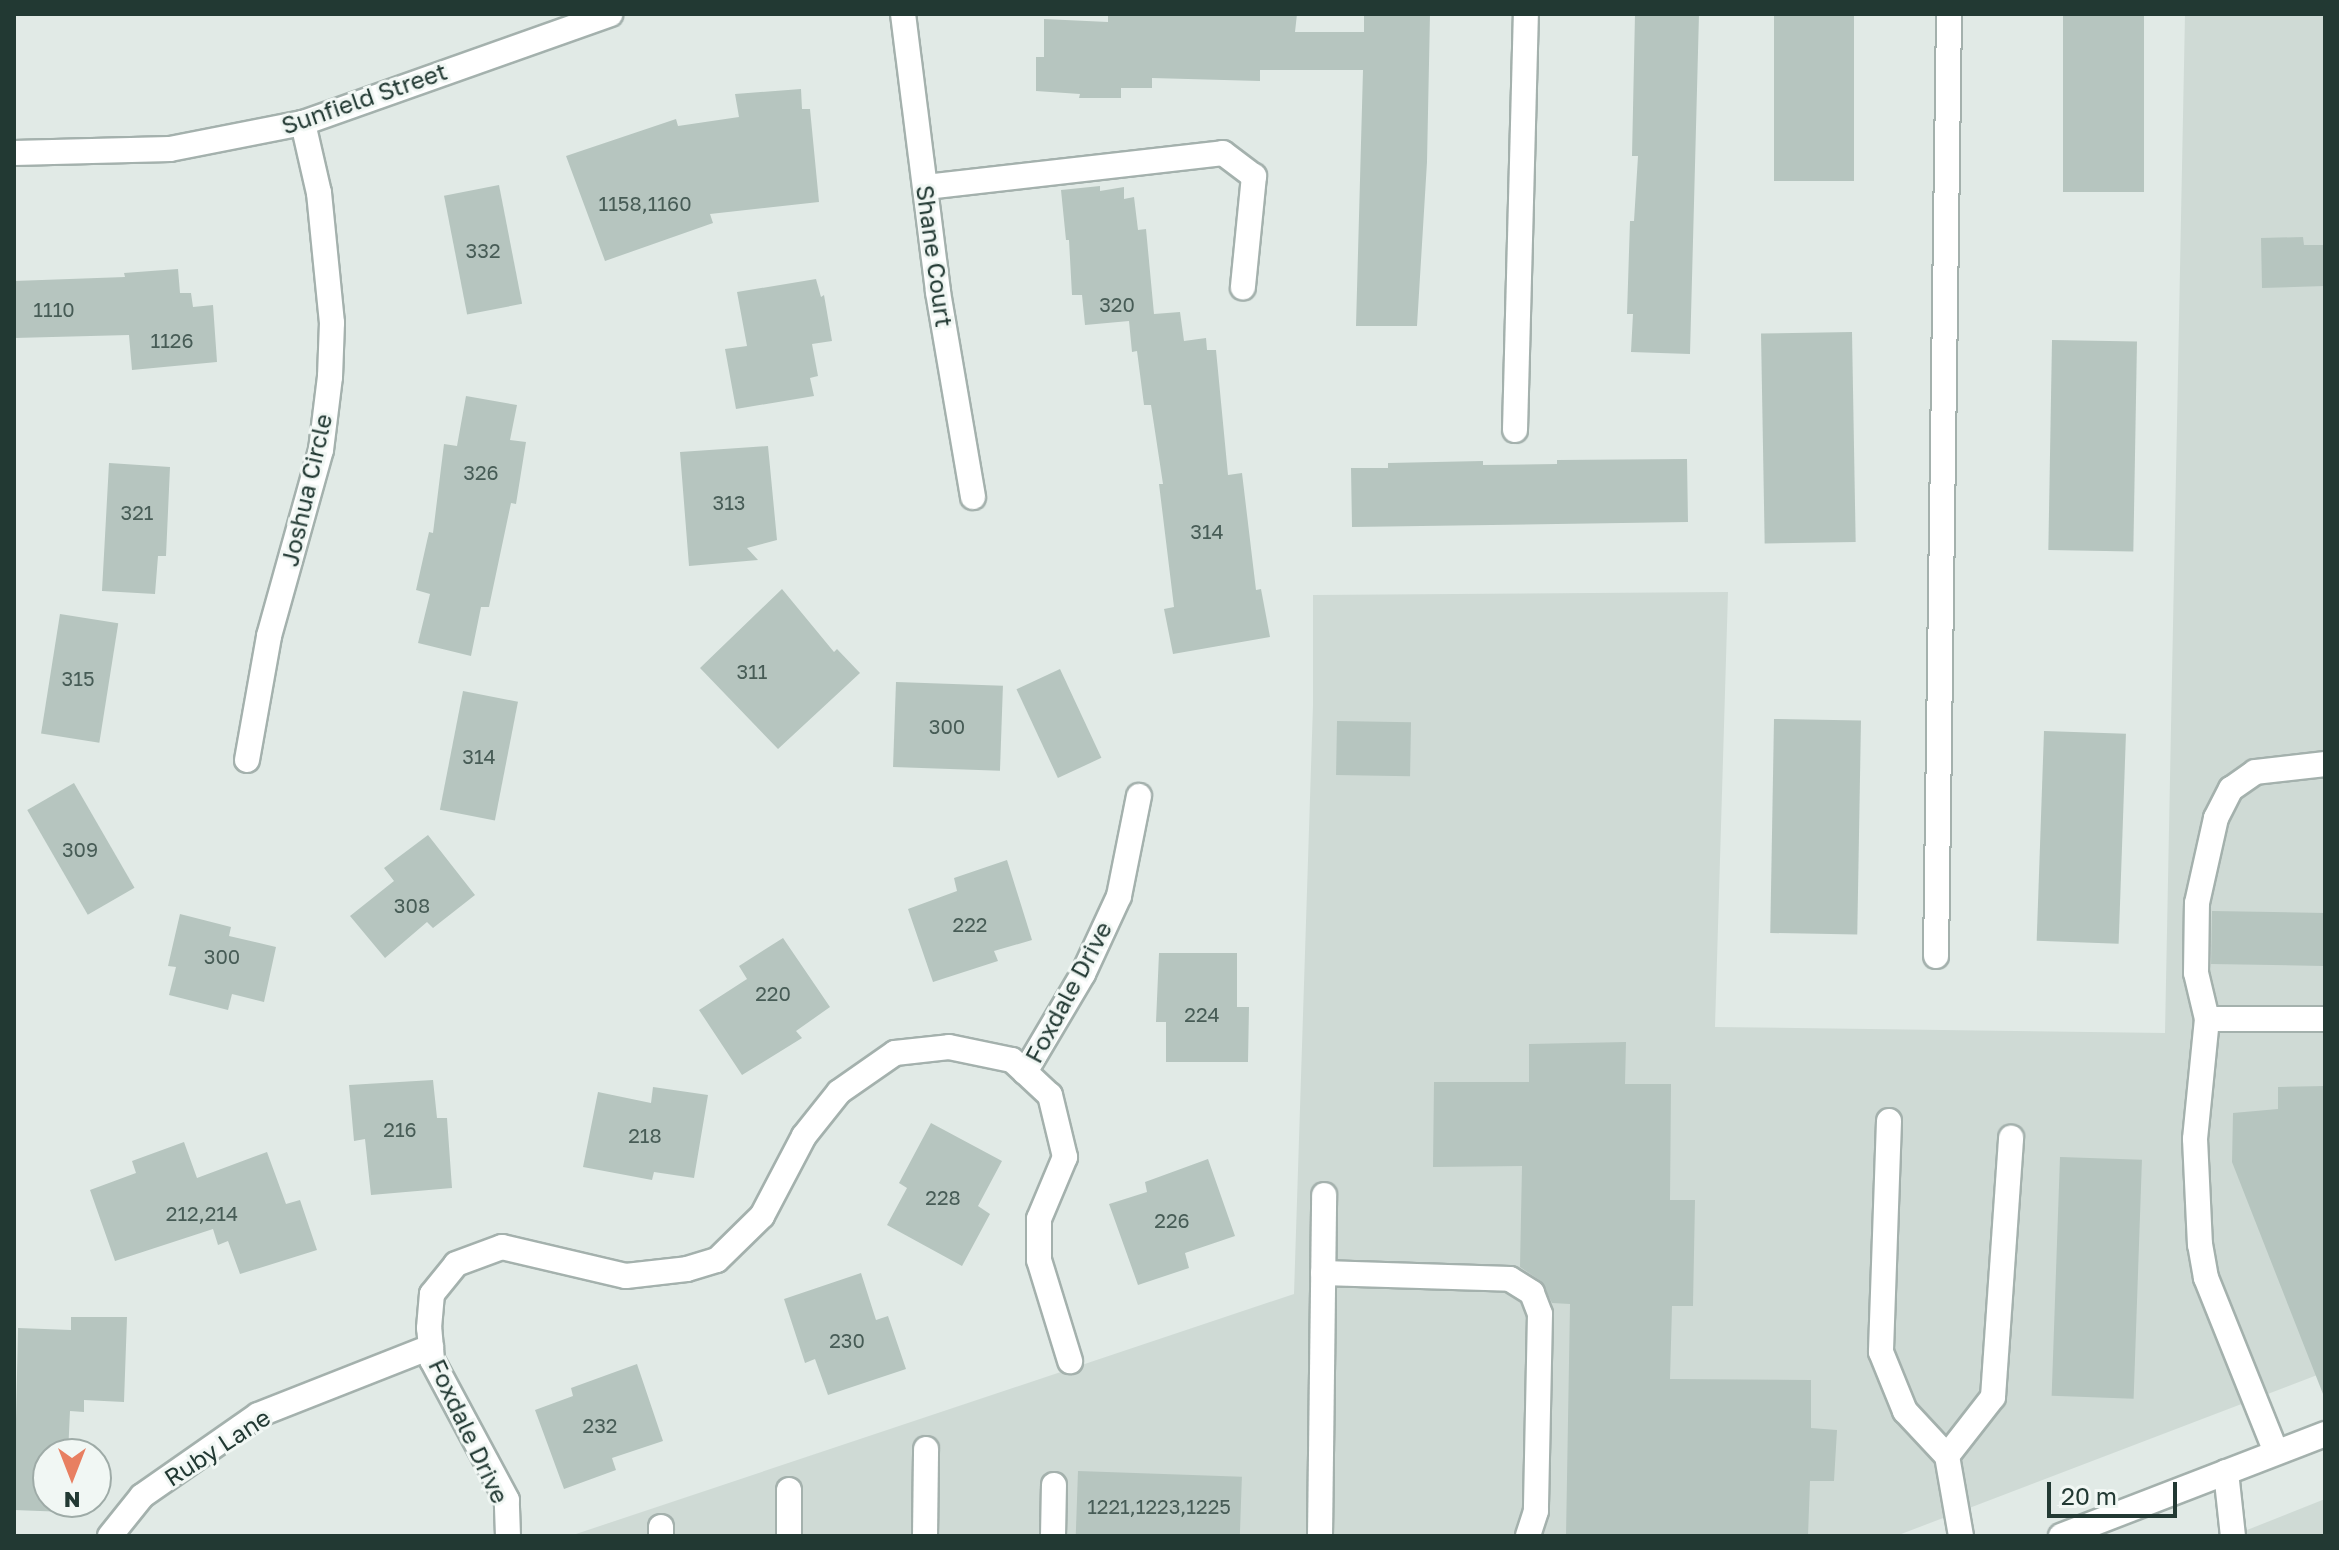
<!DOCTYPE html>
<html>
<head>
<meta charset="utf-8">
<style>
	body { margin:0 }
	#map { position:relative; width:2339px; height:1550px; overflow:hidden; background:#e1eae6; font-family:"Golos Text",sans-serif }
	div>[style] { position:absolute }
	[style*='--x'] { left:calc(var(--x)*1px); top:calc(var(--y)*1px); width:calc(var(--w)*1px); rotate:calc(var(--a)*1deg) }
	.built>* { inset:0; background:#cfdad5 }
	.building>* { inset:0; background:#b6c5bf; transform-origin:0 0 }
	.roads { filter:drop-shadow(2px 0 #a4b1ad) drop-shadow(-2px 0 #a4b1ad) drop-shadow(0 2px #a4b1ad) drop-shadow(0 -2px #a4b1ad) }
	.service>* { height:24px; margin:-12px; padding:0 12px; transform-origin:12px; border-radius:12px; background:#fff }
	.minor>* { height:24px; margin:-12px; padding:0 12px; transform-origin:12px; border-radius:12px; background:#fff }
	.secondary>* { height:24px; margin:-12px; padding:0 12px; transform-origin:12px; border-radius:12px; background:#fff }
	span { translate:-50% -50%; white-space:nowrap; text-align:center; line-height:1.15; -webkit-text-stroke:6px #f1f7f4; paint-order:stroke }
	.number-label { font-size:20px; color:#475c56 }
	.number-label span { -webkit-text-stroke-width:0 }
	.street-label { font-size:24px; color:#223933 }
	.frame { position:absolute; inset:0; border:16px solid #223933; pointer-events:none }
	.north { position:absolute; left:32px; top:1438px; width:80px; height:80px; box-sizing:border-box; background:#f1f7f4; border:2px solid #9eaba7; border-radius:50%; rotate:180deg; font-size:22px; font-weight:700; line-height:32px; text-align:center; color:#223933 }
	.north::after { content:''; display:block; margin:auto; width:28px; height:36px; background:#e87f61; clip-path:polygon(50% 0,100% 100%,50% 72%,0 100%) }
	.scale { position:absolute; left:2047px; top:1482px; width:130px; height:36px; box-sizing:border-box; border:4px solid #223933; border-top:0; padding-left:10px; font-size:24px; line-height:28px; white-space:nowrap; color:#223933; -webkit-text-stroke:6px #f1f7f4; paint-order:stroke }
</style>
</head>
<body>
<div id="map">
	<div class="built">
		<div style="clip-path:polygon(2185px 14px,2325px 14px,2325px 1372px,1896px 1536px,570px 1536px,1294px 1294px,1313px 705px,1313px 595px,1728px 592px,1715px 1027px,2165px 1033px)"></div>
		<div style="clip-path:polygon(2325px 1499px,2325px 1536px,2232px 1536px)"></div>
	</div>
	<div class="building">
		<div style="clip-path:polygon(1108px 14px,1297px 14px,1295px 32px,1364px 32px,1364px 14px,1430px 14px,1427px 162px,1417px 326px,1356px 326px,1363px 70px,1260px 70px,1260px 81px,1152px 78px,1152px 88px,1121px 88px,1121px 98px,1079px 98px,1080px 94px,1036px 91px,1036px 57px,1044px 57px,1044px 19px,1108px 22px)"></div>
		<div style="clip-path:polygon(1635px 14px,1699px 14px,1690px 354px,1631px 352px,1633px 314px,1627px 314px,1630px 221px,1634px 221px,1638px 156px,1632px 156px)"></div>
		<div style="left:1774px;top:14px;width:80px;height:167px"></div>
		<div style="left:2063px;top:14px;width:81px;height:178px"></div>
		<div style="clip-path:polygon(801px 89px,802px 109px,810px 109px,819px 202px,710px 214px,713px 223px,605px 261px,566px 156px,676px 119px,678px 126px,739px 117px,735px 94px)"></div>
		<div style="left:499px;top:185px;width:121px;height:56px;rotate:79deg"></div>
		<div style="clip-path:polygon(1100px 186px,1100px 191px,1124px 187px,1124px 199px,1134px 197px,1138px 230px,1146px 229px,1154px 314px,1180px 312px,1184px 341px,1206px 338px,1207px 350px,1216px 350px,1228px 475px,1242px 473px,1256px 590px,1261px 589px,1270px 637px,1173px 654px,1164px 609px,1174px 607px,1159px 484px,1163px 484px,1151px 405px,1144px 405px,1137px 351px,1132px 352px,1129px 321px,1085px 325px,1082px 295px,1072px 295px,1069px 240px,1066px 240px,1061px 190px)"></div>
		<div style="clip-path:polygon(2303px 237px,2304px 245px,2325px 245px,2325px 286px,2262px 288px,2261px 238px)"></div>
		<div style="clip-path:polygon(178px 269px,180px 293px,191px 293px,193px 307px,213px 305px,217px 362px,132px 370px,129px 335px,14px 338px,14px 281px,125px 277px,124px 273px)"></div>
		<div style="clip-path:polygon(816px 279px,821px 297px,824px 295px,832px 341px,812px 344px,818px 376px,810px 378px,814px 396px,736px 409px,725px 349px,747px 346px,737px 292px)"></div>
		<div style="left:1852px;top:332px;width:210px;height:91px;rotate:89deg"></div>
		<div style="left:2052px;top:340px;width:85px;height:210px;rotate:1deg"></div>
		<div style="clip-path:polygon(466px 396px,517px 405px,510px 440px,526px 442px,516px 504px,511px 503px,489px 607px,481px 607px,471px 656px,418px 643px,430px 594px,416px 590px,429px 532px,433px 533px,444px 444px,457px 446px)"></div>
		<div style="clip-path:polygon(768px 446px,777px 540px,747px 548px,758px 560px,689px 566px,680px 452px)"></div>
		<div style="clip-path:polygon(1687px 459px,1688px 522px,1352px 527px,1351px 468px,1388px 468px,1388px 463px,1483px 461px,1483px 465px,1557px 464px,1557px 460px)"></div>
		<div style="clip-path:polygon(109px 463px,170px 467px,166px 556px,158px 556px,155px 594px,102px 591px)"></div>
		<div style="clip-path:polygon(782px 589px,834px 652px,837px 649px,860px 673px,778px 749px,700px 668px)"></div>
		<div style="left:60px;top:614px;width:59px;height:121px;rotate:9deg"></div>
		<div style="left:1060px;top:669px;width:98px;height:48px;rotate:65deg"></div>
		<div style="left:896px;top:682px;width:107px;height:85px;rotate:2deg"></div>
		<div style="left:463px;top:691px;width:56px;height:121px;rotate:11deg"></div>
		<div style="left:1774px;top:719px;width:87px;height:214px;rotate:1deg"></div>
		<div style="left:1337px;top:721px;width:74px;height:54px;rotate:1deg"></div>
		<div style="left:2044px;top:731px;width:82px;height:210px;rotate:2deg"></div>
		<div style="left:74px;top:783px;width:121px;height:54px;rotate:60deg"></div>
		<div style="clip-path:polygon(428px 835px,475px 895px,433px 928px,427px 922px,385px 958px,350px 916px,394px 881px,384px 868px)"></div>
		<div style="clip-path:polygon(1007px 860px,1032px 940px,994px 951px,998px 961px,933px 982px,908px 909px,957px 891px,954px 878px)"></div>
		<div style="left:2212px;top:911px;width:113px;height:53px;rotate:1deg"></div>
		<div style="clip-path:polygon(180px 914px,231px 927px,229px 936px,276px 947px,264px 1002px,232px 994px,228px 1010px,169px 995px,176px 967px,168px 966px)"></div>
		<div style="clip-path:polygon(783px 938px,830px 1007px,796px 1031px,802px 1038px,742px 1075px,699px 1010px,747px 979px,739px 966px)"></div>
		<div style="clip-path:polygon(1159px 953px,1237px 953px,1237px 1007px,1249px 1007px,1248px 1062px,1166px 1062px,1166px 1022px,1156px 1022px)"></div>
		<div style="clip-path:polygon(1626px 1042px,1625px 1084px,1671px 1084px,1670px 1200px,1695px 1200px,1693px 1306px,1672px 1306px,1670px 1379px,1811px 1380px,1811px 1428px,1837px 1430px,1834px 1481px,1810px 1481px,1808px 1536px,1566px 1536px,1570px 1304px,1552px 1303px,1541px 1281px,1520px 1267px,1522px 1166px,1433px 1167px,1434px 1082px,1529px 1082px,1529px 1044px)"></div>
		<div style="clip-path:polygon(433px 1080px,437px 1118px,447px 1118px,452px 1188px,371px 1195px,365px 1139px,354px 1141px,349px 1085px)"></div>
		<div style="clip-path:polygon(2325px 1086px,2325px 1393px,2323px 1394px,2232px 1162px,2233px 1113px,2278px 1109px,2278px 1087px)"></div>
		<div style="clip-path:polygon(653px 1087px,708px 1095px,694px 1178px,654px 1172px,652px 1180px,583px 1167px,598px 1092px,651px 1103px)"></div>
		<div style="clip-path:polygon(931px 1123px,1002px 1161px,978px 1206px,990px 1214px,962px 1266px,887px 1225px,907px 1188px,899px 1183px)"></div>
		<div style="clip-path:polygon(184px 1142px,197px 1178px,267px 1152px,286px 1204px,300px 1200px,317px 1250px,240px 1274px,228px 1241px,218px 1245px,213px 1229px,115px 1261px,90px 1190px,136px 1173px,132px 1161px)"></div>
		<div style="left:2060px;top:1157px;width:82px;height:239px;rotate:2deg"></div>
		<div style="clip-path:polygon(1208px 1159px,1235px 1236px,1185px 1253px,1189px 1268px,1138px 1285px,1109px 1204px,1147px 1192px,1145px 1182px)"></div>
		<div style="clip-path:polygon(861px 1273px,876px 1320px,888px 1316px,906px 1369px,828px 1395px,815px 1359px,805px 1363px,784px 1299px)"></div>
		<div style="clip-path:polygon(71px 1317px,127px 1317px,124px 1402px,84px 1400px,84px 1412px,70px 1411px,68px 1454px,48px 1454px,48px 1502px,66px 1502px,66px 1512px,14px 1510px,18px 1328px,71px 1330px)"></div>
		<div style="clip-path:polygon(637px 1364px,663px 1441px,612px 1458px,616px 1470px,564px 1489px,535px 1410px,573px 1396px,571px 1388px)"></div>
		<div style="left:1078px;top:1471px;width:164px;height:65px;rotate:2deg"></div>
	</div>
	<div class="roads">
		<div class="service">
			<div style="--x:926;--y:187;--w:299;--a:-6.5"></div>
			<div style="--x:1223;--y:153;--w:39;--a:37"></div>
			<div style="--x:1254;--y:176;--w:112;--a:95.7"></div>
			<div style="--x:1515;--y:430;--w:416;--a:-88.5"></div>
			<div style="--x:1936;--y:956;--w:942;--a:-89.21"></div>
			<div style="--x:2207;--y:1019;--w:118;--a:0"></div>
			<div style="--x:1889;--y:1121;--w:231;--a:92"></div>
			<div style="--x:1881;--y:1352;--w:64;--a:67.9"></div>
			<div style="--x:1905;--y:1411;--w:62;--a:47"></div>
			<div style="--x:1323;--y:1273;--w:187;--a:1.8"></div>
			<div style="--x:1510;--y:1279;--w:26;--a:32"></div>
			<div style="--x:1532;--y:1293;--w:22;--a:69"></div>
			<div style="--x:1540;--y:1314;--w:197;--a:91.2"></div>
			<div style="--x:1536;--y:1511;--w:26;--a:108"></div>
			<div style="--x:2276;--y:1452;--w:188;--a:-111.9"></div>
			<div style="--x:2206;--y:1278;--w:34;--a:-100"></div>
			<div style="--x:2200;--y:1245;--w:106;--a:-92.7"></div>
			<div style="--x:2195;--y:1139;--w:121;--a:-84.3"></div>
			<div style="--x:2207;--y:1019;--w:47;--a:-103.4"></div>
			<div style="--x:2196;--y:973;--w:70;--a:-89.2"></div>
			<div style="--x:2197;--y:903;--w:87;--a:-77.4"></div>
			<div style="--x:2216;--y:818;--w:33;--a:-63"></div>
			<div style="--x:2231;--y:789;--w:29;--a:-35"></div>
			<div style="--x:2255;--y:772;--w:70;--a:-6.5"></div>
			<div style="--x:2226;--y:1472;--w:64;--a:83.8"></div>
			<div style="--x:789;--y:1490;--w:46;--a:90"></div>
			<div style="--x:110;--y:1536;--w:51;--a:-51.3"></div>
			<div style="--x:142;--y:1496;--w:141;--a:-34.9"></div>
			<div style="--x:258;--y:1415;--w:186;--a:-21.5"></div>
			<div style="--x:508;--y:1536;--w:36;--a:-92"></div>
			<div style="--x:507;--y:1500;--w:159;--a:-118.2"></div>
			<div style="--x:432;--y:1360;--w:32;--a:-95"></div>
			<div style="--x:429;--y:1328;--w:34;--a:-85"></div>
			<div style="--x:432;--y:1294;--w:38;--a:-51"></div>
			<div style="--x:456;--y:1264;--w:49;--a:-20.3"></div>
			<div style="--x:502;--y:1247;--w:127;--a:13.2"></div>
			<div style="--x:626;--y:1276;--w:61;--a:-6.5"></div>
			<div style="--x:687;--y:1269;--w:31;--a:-17"></div>
			<div style="--x:717;--y:1260;--w:63;--a:-44.4"></div>
			<div style="--x:762;--y:1216;--w:90;--a:-62.3"></div>
			<div style="--x:804;--y:1136;--w:56;--a:-51.5"></div>
			<div style="--x:839;--y:1092;--w:68;--a:-34.9"></div>
			<div style="--x:895;--y:1053;--w:54;--a:-6.3"></div>
			<div style="--x:949;--y:1047;--w:64;--a:11.7"></div>
			<div style="--x:1012;--y:1060;--w:18;--a:43"></div>
			<div style="--x:1025;--y:1072;--w:114;--a:-59.4"></div>
			<div style="--x:1083;--y:974;--w:86;--a:-65.2"></div>
			<div style="--x:1119;--y:896;--w:102;--a:-78.7"></div>
			<div style="--x:661;--y:1536;--w:9;--a:-90"></div>
			<div style="--x:925;--y:1536;--w:87;--a:-89.3"></div>
			<div style="--x:1053;--y:1536;--w:51;--a:-88.9"></div>
			<div style="--x:1320;--y:1536;--w:341;--a:-89.3"></div>
			<div style="--x:1961;--y:1536;--w:81;--a:-99.9"></div>
			<div style="--x:1947;--y:1456;--w:75;--a:-52.1"></div>
			<div style="--x:1993;--y:1397;--w:260;--a:-86"></div>
		</div>
		<div class="minor">
			<div style="--x:903;--y:14;--w:280;--a:82.8"></div>
			<div style="--x:938;--y:292;--w:208;--a:80.3"></div>
			<div style="--x:14;--y:153;--w:156;--a:-1.5"></div>
			<div style="--x:170;--y:149;--w:136;--a:-11.1"></div>
			<div style="--x:303;--y:123;--w:326;--a:-19.5"></div>
			<div style="--x:247;--y:760;--w:126;--a:-79.9"></div>
			<div style="--x:269;--y:636;--w:193;--a:-74.4"></div>
			<div style="--x:321;--y:450;--w:74;--a:-83"></div>
			<div style="--x:330;--y:377;--w:54;--a:-87.9"></div>
			<div style="--x:332;--y:323;--w:131;--a:-95.7"></div>
			<div style="--x:319;--y:193;--w:72;--a:-102.9"></div>
			<div style="--x:1025;--y:1072;--w:34;--a:43"></div>
			<div style="--x:1050;--y:1095;--w:64;--a:76.4"></div>
			<div style="--x:1065;--y:1157;--w:67;--a:112.8"></div>
			<div style="--x:1039;--y:1219;--w:41;--a:90"></div>
			<div style="--x:1039;--y:1260;--w:106;--a:72.9"></div>
		</div>
		<div class="secondary">
			<div style="--x:2061;--y:1536;--w:283;--a:-21.1"></div>
		</div>
	</div>
	<div class="number-label">
		<span style="left:645px;top:203px">1158,1160</span>
		<span style="left:483px;top:250px">332</span>
		<span style="left:1117px;top:304px">320</span>
		<span style="left:54px;top:309px">1110</span>
		<span style="left:172px;top:340px">1126</span>
		<span style="left:481px;top:472px">326</span>
		<span style="left:729px;top:502px">313</span>
		<span style="left:137px;top:512px">321</span>
		<span style="left:1207px;top:531px">314</span>
		<span style="left:752px;top:671px">311</span>
		<span style="left:78px;top:678px">315</span>
		<span style="left:947px;top:726px">300</span>
		<span style="left:479px;top:756px">314</span>
		<span style="left:80px;top:849px">309</span>
		<span style="left:412px;top:905px">308</span>
		<span style="left:970px;top:924px">222</span>
		<span style="left:222px;top:956px">300</span>
		<span style="left:773px;top:993px">220</span>
		<span style="left:1202px;top:1014px">224</span>
		<span style="left:400px;top:1129px">216</span>
		<span style="left:645px;top:1135px">218</span>
		<span style="left:943px;top:1197px">228</span>
		<span style="left:202px;top:1213px">212,214</span>
		<span style="left:1172px;top:1220px">226</span>
		<span style="left:847px;top:1340px">230</span>
		<span style="left:600px;top:1425px">232</span>
		<span style="left:1159px;top:1506px">1221,1223,1225</span>
	</div>
	<div class="street-label">
		<span style="left:364px;top:98px;rotate:-19deg">Sunfield Street</span>
		<span style="left:935px;top:256px;rotate:82deg">Shane Court</span>
		<span style="left:306px;top:490px;rotate:-77deg">Joshua Circle</span>
		<span style="left:1068px;top:992px;rotate:-62deg">Foxdale Drive</span>
		<span style="left:469px;top:1431px;rotate:65deg">Foxdale Drive</span>
		<span style="left:217px;top:1447px;rotate:-33deg">Ruby Lane</span>
	</div>
	<div class="frame"></div>
	<div class="north">N</div>
	<div class="scale">20 m</div>
</div>
</body>
</html>
